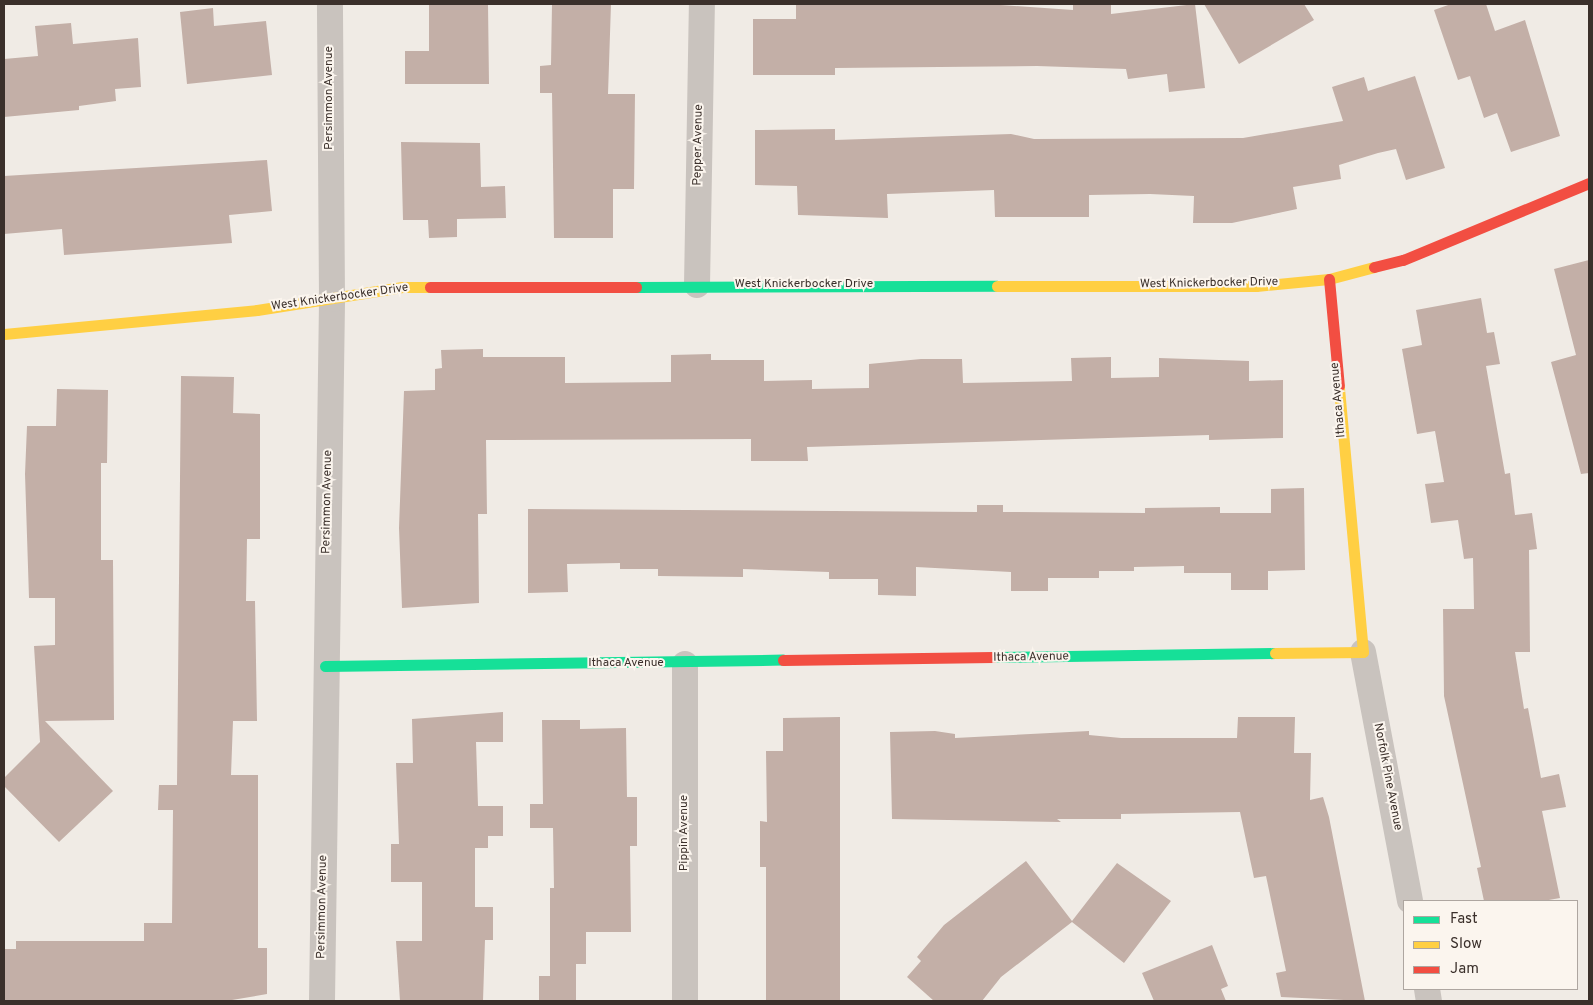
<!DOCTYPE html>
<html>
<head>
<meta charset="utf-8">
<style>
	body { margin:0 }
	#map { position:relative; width:1593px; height:1005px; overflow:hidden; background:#f0ebe5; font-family:Overpass,sans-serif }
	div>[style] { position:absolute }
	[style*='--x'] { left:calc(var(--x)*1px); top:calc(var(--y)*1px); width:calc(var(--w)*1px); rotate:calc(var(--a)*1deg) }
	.building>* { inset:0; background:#c3afa7 }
	.street>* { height:26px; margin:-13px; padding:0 13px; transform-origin:13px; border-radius:13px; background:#c9c3be }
	.fast>* { height:11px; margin:-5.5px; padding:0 5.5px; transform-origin:5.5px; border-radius:5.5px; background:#16e098 }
	.slow>* { height:11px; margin:-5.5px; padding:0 5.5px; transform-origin:5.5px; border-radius:5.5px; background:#ffcf43 }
	.jam>* { height:11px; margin:-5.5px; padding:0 5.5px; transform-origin:5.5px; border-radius:5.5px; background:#f24e42 }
	span { translate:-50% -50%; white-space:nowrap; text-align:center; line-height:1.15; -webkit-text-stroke:4px #fbf5ee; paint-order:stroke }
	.street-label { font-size:12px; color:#3b302b }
	.frame { position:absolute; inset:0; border:5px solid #3b302b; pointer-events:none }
	.legend { position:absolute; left:1403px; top:900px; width:175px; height:90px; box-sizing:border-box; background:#fbf5ee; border:1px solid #aea6a0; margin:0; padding:6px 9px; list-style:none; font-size:15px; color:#3b302b }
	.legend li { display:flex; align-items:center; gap:10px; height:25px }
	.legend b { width:25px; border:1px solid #aea6a0 }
</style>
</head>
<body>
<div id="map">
	<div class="building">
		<div style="clip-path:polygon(429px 4px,488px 4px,489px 84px,405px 84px,405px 51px,429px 51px)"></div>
		<div style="clip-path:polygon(552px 4px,611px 4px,608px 94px,635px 94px,634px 189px,613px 189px,613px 238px,554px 238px,552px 93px,540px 93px,540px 66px,551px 65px)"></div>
		<div style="clip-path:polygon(796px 4px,987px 4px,1073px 10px,1073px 4px,1111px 4px,1111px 14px,1195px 4px,1205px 88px,1169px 92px,1167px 74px,1128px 79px,1126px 69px,1037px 66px,835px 68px,835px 75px,753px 75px,753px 19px,796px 19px)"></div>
		<div style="clip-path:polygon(1204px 4px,1304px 4px,1314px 20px,1239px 64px)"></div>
		<div style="clip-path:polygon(1451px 4px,1486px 4px,1495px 31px,1525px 20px,1560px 136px,1511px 152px,1497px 113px,1484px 118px,1470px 76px,1458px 80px,1434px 10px)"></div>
		<div style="clip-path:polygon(213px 8px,214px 26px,266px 21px,272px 75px,187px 84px,180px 12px)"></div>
		<div style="clip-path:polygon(71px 23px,73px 44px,138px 38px,141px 87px,115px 89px,116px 101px,79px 106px,79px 110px,4px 117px,4px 59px,38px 56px,35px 26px)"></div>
		<div style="clip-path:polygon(1415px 76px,1445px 168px,1406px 180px,1396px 149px,1378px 153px,1339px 165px,1341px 179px,1293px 187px,1297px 209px,1232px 223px,1193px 223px,1194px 196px,1150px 194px,1089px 195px,1089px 217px,995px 217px,994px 190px,887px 194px,888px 218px,798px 215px,797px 186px,755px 185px,755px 130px,835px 129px,835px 140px,1011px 134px,1034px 139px,1243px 138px,1343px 121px,1332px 87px,1364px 77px,1368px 91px)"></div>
		<div style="clip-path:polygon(401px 142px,480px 143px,481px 187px,505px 186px,506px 218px,457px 219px,457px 237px,429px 238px,428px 220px,403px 220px)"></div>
		<div style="clip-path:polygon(267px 160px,272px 211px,229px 215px,232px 243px,64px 255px,62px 229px,4px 234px,4px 176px)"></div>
		<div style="clip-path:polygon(1589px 260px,1589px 473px,1581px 474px,1551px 362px,1576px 355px,1554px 269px)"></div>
		<div style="clip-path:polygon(1481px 298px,1487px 333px,1494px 332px,1500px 364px,1486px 366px,1505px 474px,1510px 473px,1515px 515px,1532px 513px,1537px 549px,1529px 550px,1530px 652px,1515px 652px,1524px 709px,1528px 708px,1541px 778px,1559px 774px,1566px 807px,1542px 811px,1560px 898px,1543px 901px,1484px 901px,1477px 868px,1481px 867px,1444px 696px,1443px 609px,1474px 609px,1473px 558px,1464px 559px,1458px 520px,1431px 523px,1425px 484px,1444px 482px,1435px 431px,1417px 434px,1402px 349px,1422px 345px,1416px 310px)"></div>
		<div style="clip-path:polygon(483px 349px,483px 357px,565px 357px,565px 383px,671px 382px,671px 355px,711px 354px,711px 360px,764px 360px,764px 381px,812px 380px,812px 389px,869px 388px,869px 364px,921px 359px,962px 359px,963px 383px,1072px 381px,1071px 358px,1111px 357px,1111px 378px,1159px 377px,1159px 358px,1249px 361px,1249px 381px,1283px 380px,1283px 438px,1209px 440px,1209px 435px,807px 447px,808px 461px,751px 461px,751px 439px,486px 440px,487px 514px,478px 514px,479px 603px,402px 608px,399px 528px,404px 391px,435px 390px,435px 369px,442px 368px,441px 350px)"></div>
		<div style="clip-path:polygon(181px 376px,234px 377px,233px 413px,260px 414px,260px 539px,247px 539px,246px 601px,255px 601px,257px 721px,233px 721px,231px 775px,258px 775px,258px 948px,267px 948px,267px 994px,226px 1001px,4px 1001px,4px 949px,16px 949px,16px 941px,144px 941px,144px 923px,172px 923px,173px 810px,158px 810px,159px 785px,177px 785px)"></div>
		<div style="clip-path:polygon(57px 389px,108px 390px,107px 463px,101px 463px,101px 560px,113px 560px,114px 720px,45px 721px,113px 791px,59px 842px,4px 786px,4px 778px,40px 742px,34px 646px,55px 645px,55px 598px,29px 598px,25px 474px,27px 426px,56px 426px)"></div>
		<div style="clip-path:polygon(1304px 488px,1305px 570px,1268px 571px,1268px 590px,1231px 590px,1231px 573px,1184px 573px,1184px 566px,1134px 567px,1134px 571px,1099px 571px,1099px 578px,1048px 578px,1048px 591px,1011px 591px,1011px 572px,916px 567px,916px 596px,878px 595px,878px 579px,829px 579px,829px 572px,743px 569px,743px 577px,658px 576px,658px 569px,620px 569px,620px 563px,567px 564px,568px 592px,528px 593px,528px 509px,977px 512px,977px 505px,1003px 505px,1003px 512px,1145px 513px,1145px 508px,1220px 507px,1220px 513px,1271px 513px,1271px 489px)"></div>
		<div style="clip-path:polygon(503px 712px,503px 742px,476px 742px,478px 806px,503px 806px,503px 836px,488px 836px,488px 848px,475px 848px,475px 907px,493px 907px,493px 940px,485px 940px,483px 1001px,400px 1001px,396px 941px,422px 941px,422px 882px,391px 882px,391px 844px,399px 844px,396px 763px,413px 763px,412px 719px)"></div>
		<div style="clip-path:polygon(840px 717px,840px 1001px,766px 1001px,766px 867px,760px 867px,760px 821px,767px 822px,766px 751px,783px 751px,783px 718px)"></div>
		<div style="clip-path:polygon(1238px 717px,1295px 717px,1294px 753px,1311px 753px,1310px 800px,1323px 797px,1329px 817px,1365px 1001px,1281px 997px,1276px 973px,1286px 971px,1266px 876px,1254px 878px,1240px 812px,1121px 814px,1121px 819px,1057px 819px,1061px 822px,892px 819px,890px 732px,935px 731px,955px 734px,955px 738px,1089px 731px,1089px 735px,1121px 738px,1237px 738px)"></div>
		<div style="clip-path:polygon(542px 720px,580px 720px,580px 729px,626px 728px,627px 797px,637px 797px,637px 846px,630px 846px,631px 932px,586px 932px,586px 964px,576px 964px,576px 1001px,539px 1001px,539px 976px,550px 976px,550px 888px,554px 888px,553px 828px,530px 828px,530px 804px,543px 804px)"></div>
		<div style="clip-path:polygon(1026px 861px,1072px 921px,1117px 863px,1171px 901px,1124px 963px,1072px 922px,1001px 977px,982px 1001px,934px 1001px,907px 977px,921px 961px,917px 957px,944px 925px)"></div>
		<div style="clip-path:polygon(1212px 945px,1228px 986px,1221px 989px,1226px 1001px,1154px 1001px,1142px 973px)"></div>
	</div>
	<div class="street">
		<div style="--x:697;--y:285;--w:281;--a:-89"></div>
		<div style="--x:1363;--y:652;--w:253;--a:79.3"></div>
		<div style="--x:1427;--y:989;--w:12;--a:81"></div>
		<div style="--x:322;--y:1001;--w:702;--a:-89.18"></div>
		<div style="--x:332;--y:299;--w:295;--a:-90.4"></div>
		<div style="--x:685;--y:1001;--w:337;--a:-90"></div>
	</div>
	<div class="fast">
		<div style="--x:636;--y:287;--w:361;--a:-0.2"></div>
		<div style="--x:993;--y:657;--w:282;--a:-0.8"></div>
		<div style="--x:325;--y:666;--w:458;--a:-0.8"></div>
	</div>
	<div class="slow">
		<div style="--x:997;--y:286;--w:259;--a:0"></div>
		<div style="--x:1256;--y:286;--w:73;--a:-5.5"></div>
		<div style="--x:1329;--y:279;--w:47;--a:-14.9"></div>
		<div style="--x:4;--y:334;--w:254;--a:-5.4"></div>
		<div style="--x:257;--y:310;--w:147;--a:-9"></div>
		<div style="--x:402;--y:287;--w:28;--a:0"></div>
		<div style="--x:1275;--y:653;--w:88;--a:-0.7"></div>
		<div style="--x:1363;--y:652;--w:267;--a:-95.2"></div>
	</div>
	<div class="jam">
		<div style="--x:1374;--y:267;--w:30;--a:-14"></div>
		<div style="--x:1403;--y:260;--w:201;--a:-22.5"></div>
		<div style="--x:1329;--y:279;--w:107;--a:84.7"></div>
		<div style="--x:430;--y:287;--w:206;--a:0"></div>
		<div style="--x:783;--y:660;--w:210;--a:-0.8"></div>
	</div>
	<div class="street-label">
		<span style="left:330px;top:98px;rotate:-90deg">Persimmon Avenue</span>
		<span style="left:699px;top:145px;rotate:-89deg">Pepper Avenue</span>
		<span style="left:1209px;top:284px;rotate:-1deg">West Knickerbocker Drive</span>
		<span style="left:804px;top:285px">West Knickerbocker Drive</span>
		<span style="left:340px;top:298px;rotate:-8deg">West Knickerbocker Drive</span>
		<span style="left:1339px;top:400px;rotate:-95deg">Ithaca Avenue</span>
		<span style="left:328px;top:502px;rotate:-89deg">Persimmon Avenue</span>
		<span style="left:1031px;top:658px;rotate:-1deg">Ithaca Avenue</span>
		<span style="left:626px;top:664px">Ithaca Avenue</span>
		<span style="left:1387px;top:777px;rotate:79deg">Norfolk Pine Avenue</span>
		<span style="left:685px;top:833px;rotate:-90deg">Pippin Avenue</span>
		<span style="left:323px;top:907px;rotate:-89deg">Persimmon Avenue</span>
	</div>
	<div class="frame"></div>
	<ul class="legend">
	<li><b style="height:6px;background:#16e098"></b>Fast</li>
	<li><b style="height:6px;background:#ffcf43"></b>Slow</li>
	<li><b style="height:6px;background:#f24e42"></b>Jam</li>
	</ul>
</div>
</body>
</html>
